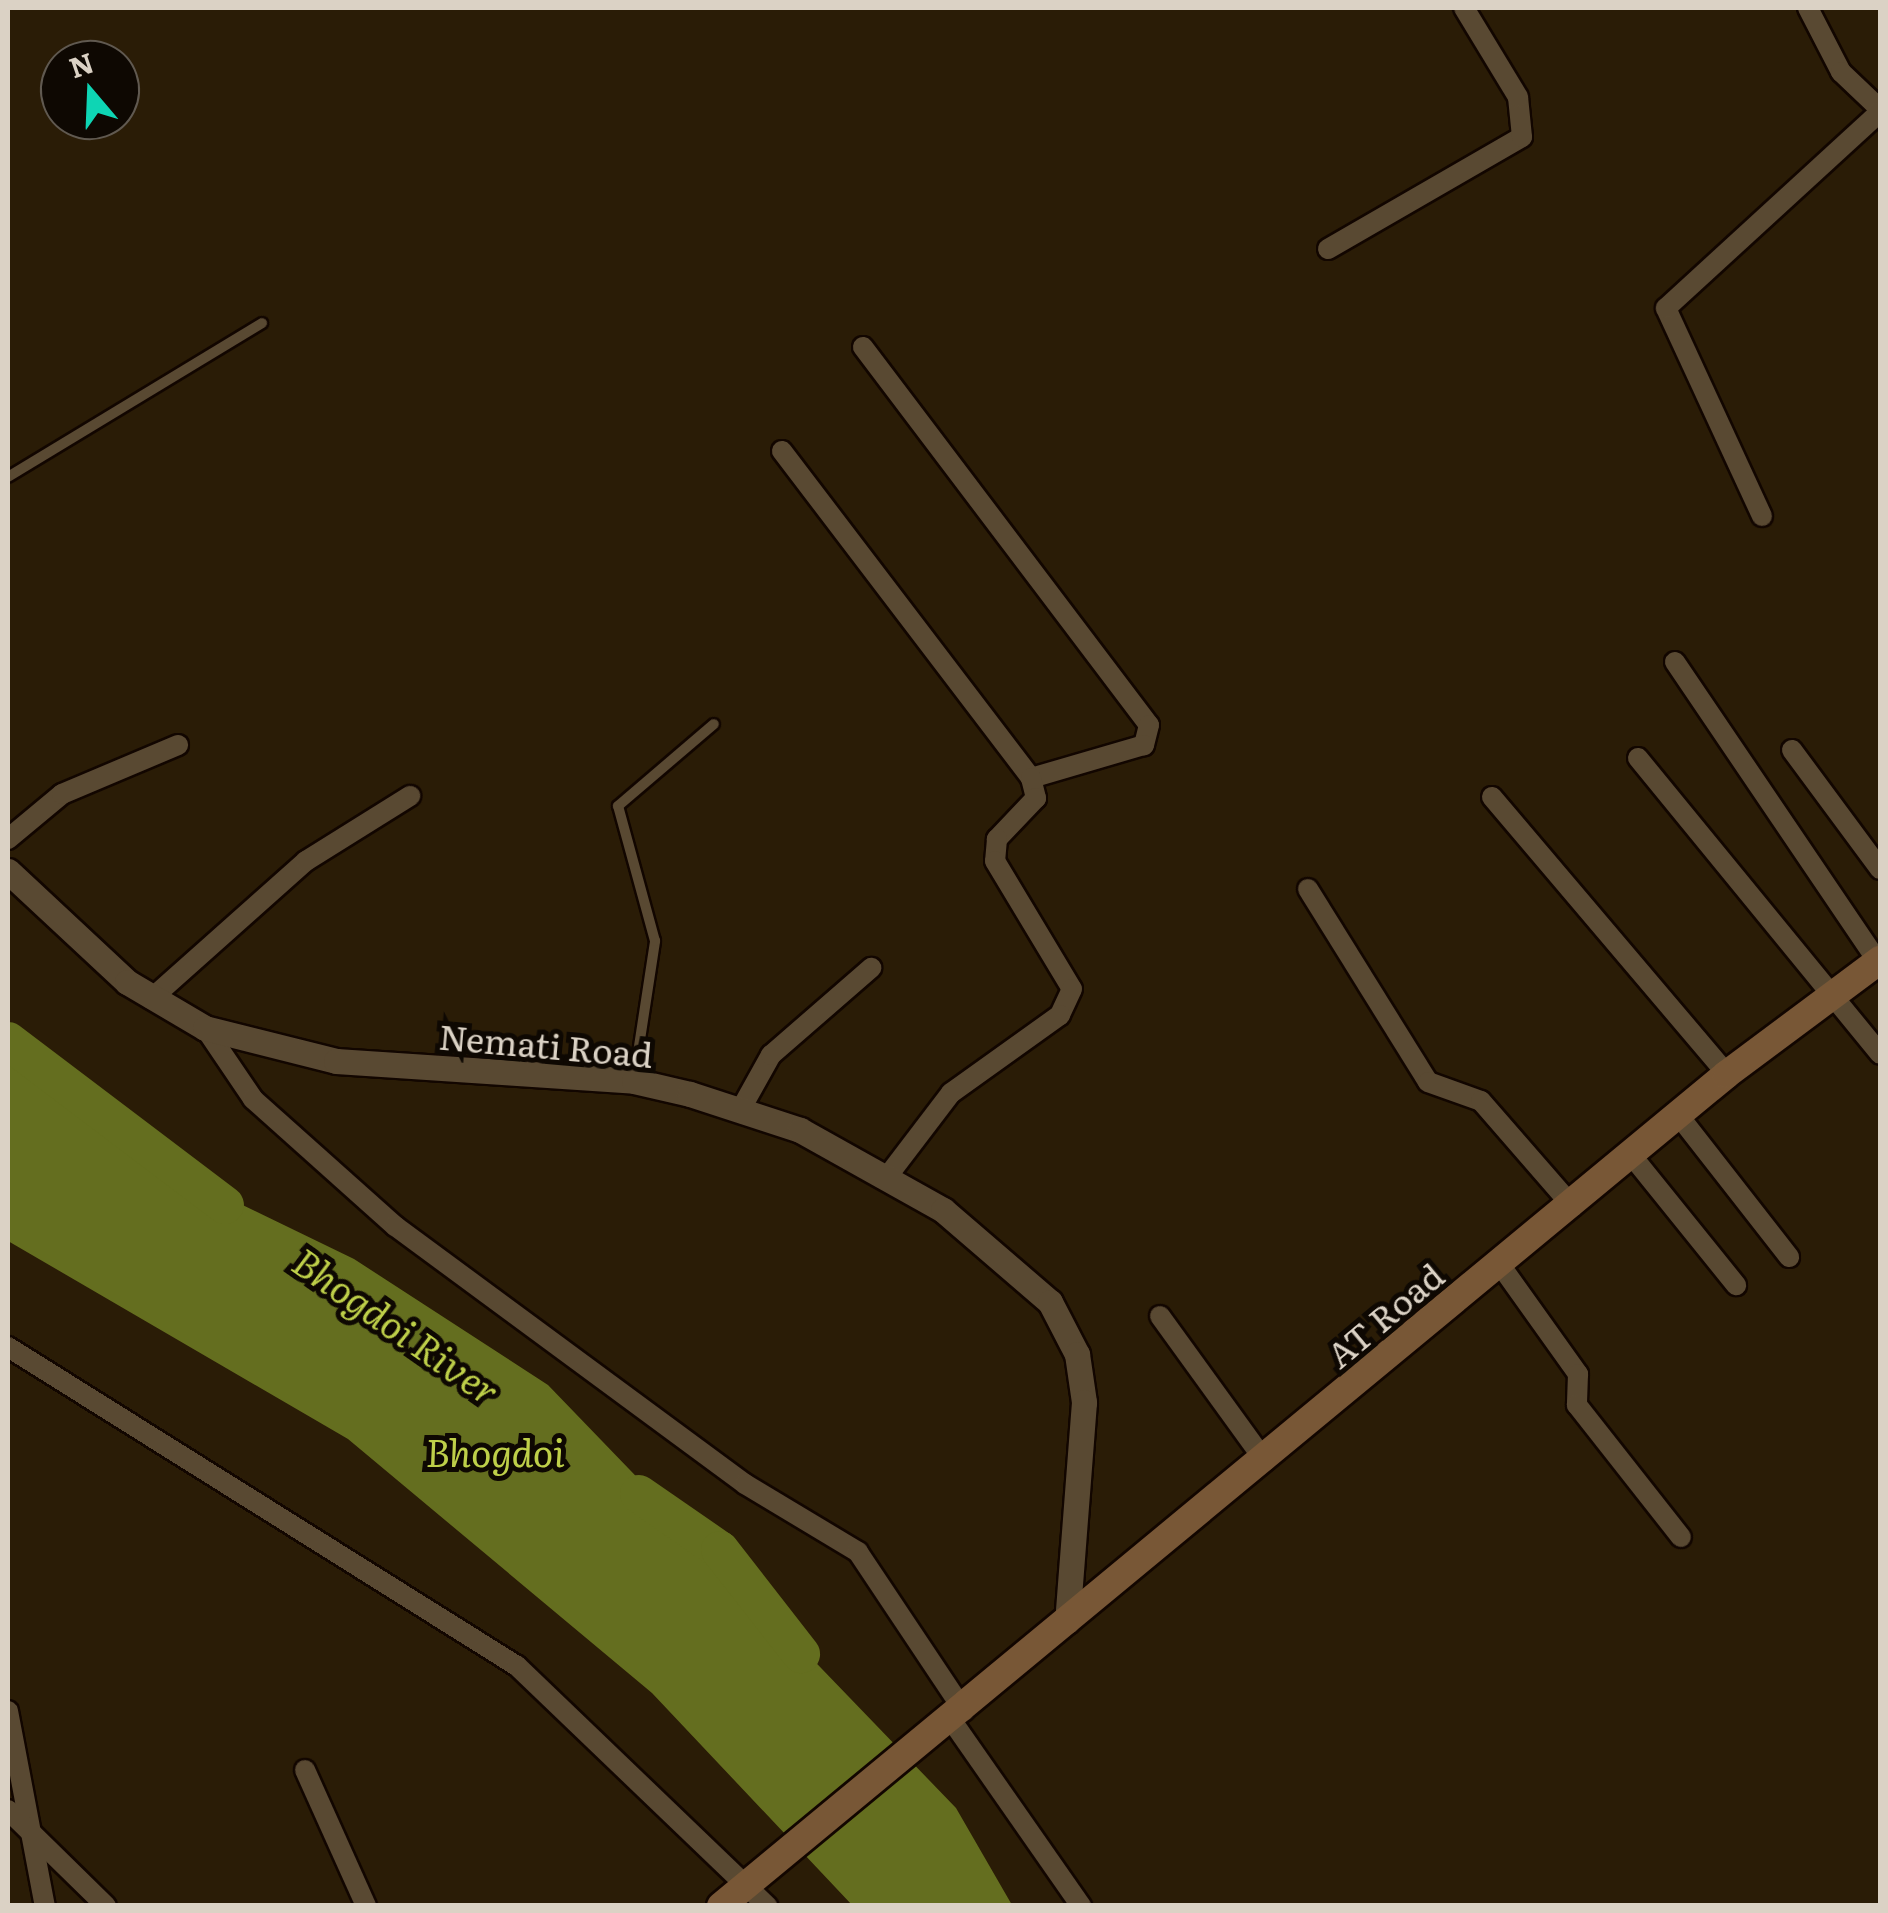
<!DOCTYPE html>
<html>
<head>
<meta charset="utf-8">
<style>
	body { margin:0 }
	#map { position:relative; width:1888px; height:1913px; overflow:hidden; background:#2a1c06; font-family:Literata,serif }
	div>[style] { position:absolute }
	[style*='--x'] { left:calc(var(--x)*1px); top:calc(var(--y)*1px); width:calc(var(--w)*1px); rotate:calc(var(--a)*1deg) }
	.water>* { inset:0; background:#646e1f }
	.river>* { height:38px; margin:-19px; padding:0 19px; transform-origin:19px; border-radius:19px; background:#646e1f }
	.roads { filter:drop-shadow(2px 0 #120600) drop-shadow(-2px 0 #120600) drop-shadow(0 2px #120600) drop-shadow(0 -2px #120600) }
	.service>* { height:10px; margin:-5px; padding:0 5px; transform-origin:5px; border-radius:5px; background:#594932 }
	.minor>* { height:20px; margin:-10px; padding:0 10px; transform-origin:10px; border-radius:10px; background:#594932 }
	.tertiary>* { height:25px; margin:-12.5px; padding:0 12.5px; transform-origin:12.5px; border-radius:12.5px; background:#594932 }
	.secondary>* { height:28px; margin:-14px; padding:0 14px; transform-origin:14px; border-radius:14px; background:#785736 }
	span { translate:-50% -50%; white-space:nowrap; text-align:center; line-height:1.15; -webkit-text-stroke:10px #0e0802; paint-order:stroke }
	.street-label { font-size:35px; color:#dbd2c5 }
	.water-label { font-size:38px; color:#becf49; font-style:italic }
	.frame { position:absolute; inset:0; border:10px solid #dbd2c5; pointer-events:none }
	.north { position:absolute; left:40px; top:40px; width:100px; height:100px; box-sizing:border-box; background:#0e0802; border:2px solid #605950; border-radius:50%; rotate:341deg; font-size:28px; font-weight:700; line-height:40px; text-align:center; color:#dbd2c5 }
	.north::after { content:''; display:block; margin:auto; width:35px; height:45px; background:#0ed5b4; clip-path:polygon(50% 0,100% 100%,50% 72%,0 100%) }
</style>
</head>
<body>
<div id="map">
	<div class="water">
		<div style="clip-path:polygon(8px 1058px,164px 1167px,354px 1259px,548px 1385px,956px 1808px,1012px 1905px,852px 1905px,652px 1693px,348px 1439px,8px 1241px)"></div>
	</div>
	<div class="river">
		<div style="--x:8;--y:1041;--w:272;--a:37.1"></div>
		<div style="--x:639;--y:1494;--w:98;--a:34.7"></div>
		<div style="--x:720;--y:1550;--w:132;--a:52.1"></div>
	</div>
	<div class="roads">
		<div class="service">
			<div style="--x:8;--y:477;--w:297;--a:-31.2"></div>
			<div style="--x:634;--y:1079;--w:140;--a:-81.3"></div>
			<div style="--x:655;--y:941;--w:140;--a:-105.3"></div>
			<div style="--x:618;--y:806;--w:126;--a:-40.5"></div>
		</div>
		<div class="minor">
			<div style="--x:1808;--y:8;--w:72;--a:62.7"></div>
			<div style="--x:1841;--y:72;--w:54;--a:43.5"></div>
			<div style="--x:1328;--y:249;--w:224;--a:-30"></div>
			<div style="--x:1522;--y:137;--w:40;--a:-95.7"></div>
			<div style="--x:1518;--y:97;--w:104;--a:-121.2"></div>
			<div style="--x:863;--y:347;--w:474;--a:52.9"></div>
			<div style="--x:1149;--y:725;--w:21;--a:104"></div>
			<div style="--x:1144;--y:745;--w:118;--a:163.7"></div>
			<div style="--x:782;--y:451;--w:411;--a:52.7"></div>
			<div style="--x:1031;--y:778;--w:21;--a:76"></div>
			<div style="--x:1036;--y:798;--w:57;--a:133.6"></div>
			<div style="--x:997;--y:839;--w:22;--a:95"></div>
			<div style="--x:995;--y:861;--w:149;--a:59"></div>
			<div style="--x:1072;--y:989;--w:29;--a:115"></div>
			<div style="--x:1060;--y:1015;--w:134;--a:144.4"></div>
			<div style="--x:951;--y:1093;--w:101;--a:127.3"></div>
			<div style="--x:1762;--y:516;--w:229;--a:-114.8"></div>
			<div style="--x:1666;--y:308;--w:290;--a:-42.5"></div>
			<div style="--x:1675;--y:662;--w:362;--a:55.9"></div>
			<div style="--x:1792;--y:750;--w:148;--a:53.5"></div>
			<div style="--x:1638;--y:758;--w:382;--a:50.7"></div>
			<div style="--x:1492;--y:797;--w:363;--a:49.7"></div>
			<div style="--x:8;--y:839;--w:70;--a:-39.8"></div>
			<div style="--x:62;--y:794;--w:126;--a:-22.9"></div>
			<div style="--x:1308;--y:889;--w:227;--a:58.1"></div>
			<div style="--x:1428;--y:1082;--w:56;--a:19.7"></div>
			<div style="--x:1481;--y:1101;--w:140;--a:49"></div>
			<div style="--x:151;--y:999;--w:208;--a:-41.7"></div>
			<div style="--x:306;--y:861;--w:123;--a:-32"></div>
			<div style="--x:205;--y:1028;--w:86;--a:55.9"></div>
			<div style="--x:253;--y:1099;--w:191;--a:41.8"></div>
			<div style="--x:395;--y:1226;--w:435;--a:36.4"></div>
			<div style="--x:745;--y:1484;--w:132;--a:31"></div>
			<div style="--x:858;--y:1552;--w:191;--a:56.3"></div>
			<div style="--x:742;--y:1107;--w:60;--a:-60.9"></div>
			<div style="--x:771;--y:1055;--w:133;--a:-41"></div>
			<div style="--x:1679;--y:1116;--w:179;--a:52"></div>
			<div style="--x:1632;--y:1156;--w:166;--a:51.1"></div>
			<div style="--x:1501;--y:1266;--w:133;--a:54.5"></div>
			<div style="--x:1578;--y:1374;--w:31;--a:92"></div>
			<div style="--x:1577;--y:1405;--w:168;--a:51.8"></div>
			<div style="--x:1160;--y:1316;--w:179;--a:54.1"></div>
			<div style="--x:8;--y:1347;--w:601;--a:32.08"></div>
			<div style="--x:517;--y:1666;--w:347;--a:43.8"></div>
			<div style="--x:8;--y:1711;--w:198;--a:79.3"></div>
			<div style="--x:952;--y:1721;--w:226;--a:55.1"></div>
			<div style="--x:305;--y:1770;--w:149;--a:65.8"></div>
			<div style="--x:8;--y:1810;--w:137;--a:44.4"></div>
		</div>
		<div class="tertiary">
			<div style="--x:8;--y:871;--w:163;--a:43"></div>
			<div style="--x:127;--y:982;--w:91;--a:30.5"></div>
			<div style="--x:205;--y:1028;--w:135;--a:14.1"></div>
			<div style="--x:336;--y:1061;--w:299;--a:3.8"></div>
			<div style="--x:634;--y:1081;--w:57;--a:13.1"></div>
			<div style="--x:690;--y:1094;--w:116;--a:18.1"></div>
			<div style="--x:800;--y:1130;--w:164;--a:29.2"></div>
			<div style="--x:943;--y:1210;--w:141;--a:40.7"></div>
			<div style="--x:1050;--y:1302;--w:59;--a:62.6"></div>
			<div style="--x:1077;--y:1354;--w:49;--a:81.7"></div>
			<div style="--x:1084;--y:1402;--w:220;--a:94.4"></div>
		</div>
		<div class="secondary">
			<div style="--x:721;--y:1906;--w:1305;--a:-39.59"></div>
			<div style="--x:1727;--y:1074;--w:191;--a:-36.7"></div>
		</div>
	</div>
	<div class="street-label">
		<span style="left:546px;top:1044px;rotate:5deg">Nemati Road</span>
		<span style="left:1384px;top:1314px;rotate:-40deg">AT Road</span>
	</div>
	<div class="water-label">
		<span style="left:397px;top:1325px;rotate:35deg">Bhogdoi River</span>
		<span style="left:495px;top:1451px">Bhogdoi</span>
	</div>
	<div class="frame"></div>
	<div class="north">N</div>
</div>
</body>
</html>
